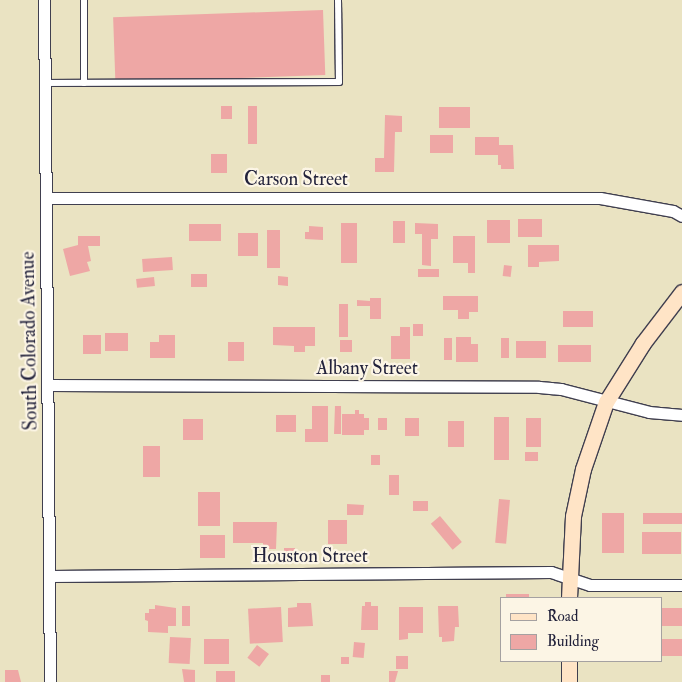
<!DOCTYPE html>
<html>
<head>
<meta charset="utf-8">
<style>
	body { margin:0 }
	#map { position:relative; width:682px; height:682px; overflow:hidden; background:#eae3c2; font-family:"IM FELL Double Pica",serif }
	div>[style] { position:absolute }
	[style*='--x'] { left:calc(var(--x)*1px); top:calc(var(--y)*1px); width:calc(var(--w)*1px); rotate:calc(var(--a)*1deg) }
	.building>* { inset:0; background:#eea7a5; transform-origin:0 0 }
	.roads { filter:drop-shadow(1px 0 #403f4f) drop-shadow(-1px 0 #403f4f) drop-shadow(0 1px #403f4f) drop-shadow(0 -1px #403f4f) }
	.lane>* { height:5.5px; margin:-2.75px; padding:0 2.75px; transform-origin:2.75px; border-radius:2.75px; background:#fff }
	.street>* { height:11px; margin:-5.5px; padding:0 5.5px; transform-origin:5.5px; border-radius:5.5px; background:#fff }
	.secondary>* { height:15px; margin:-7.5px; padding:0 7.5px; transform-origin:7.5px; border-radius:7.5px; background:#ffe4c6 }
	span { translate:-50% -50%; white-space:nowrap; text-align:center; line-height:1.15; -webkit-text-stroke:4.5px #fcf5e5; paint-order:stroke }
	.street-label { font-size:19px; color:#22223b }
	.legend { position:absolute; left:500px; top:597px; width:162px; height:65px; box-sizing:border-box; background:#fcf5e5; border:1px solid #a5a1a1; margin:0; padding:6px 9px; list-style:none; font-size:15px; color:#22223b }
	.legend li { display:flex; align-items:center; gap:10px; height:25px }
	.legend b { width:25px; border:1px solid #a5a1a1 }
</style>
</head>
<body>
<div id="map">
	<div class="building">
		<div style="left:323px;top:10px;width:65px;height:210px;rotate:88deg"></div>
		<div style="left:221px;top:106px;width:11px;height:13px"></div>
		<div style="left:248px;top:106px;width:9px;height:38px"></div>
		<div style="left:439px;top:107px;width:31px;height:21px"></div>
		<div style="clip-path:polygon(385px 115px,402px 116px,402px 132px,395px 132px,394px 172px,375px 172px,375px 158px,384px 158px)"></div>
		<div style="left:430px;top:135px;width:23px;height:18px"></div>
		<div style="clip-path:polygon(475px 137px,499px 137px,499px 145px,513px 145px,514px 169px,501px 169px,501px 165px,498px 165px,498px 155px,475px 155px)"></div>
		<div style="left:211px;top:154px;width:16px;height:19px"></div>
		<div style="left:518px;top:219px;width:24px;height:18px"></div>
		<div style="left:487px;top:220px;width:23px;height:23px"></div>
		<div style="left:393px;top:221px;width:12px;height:22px"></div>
		<div style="left:341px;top:223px;width:16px;height:40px"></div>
		<div style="clip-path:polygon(415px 223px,438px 224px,438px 239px,431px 239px,431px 266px,422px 265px,422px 234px,415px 234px)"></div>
		<div style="left:189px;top:224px;width:32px;height:17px"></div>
		<div style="clip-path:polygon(309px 226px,323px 227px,323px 240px,305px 239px,305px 232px,309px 232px)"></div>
		<div style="left:267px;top:230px;width:13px;height:38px"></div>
		<div style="left:238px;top:233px;width:20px;height:23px"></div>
		<div style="clip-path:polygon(78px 236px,100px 236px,100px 246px,88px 246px,91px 261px,87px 262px,90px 271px,70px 276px,63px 249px,78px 245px)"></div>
		<div style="clip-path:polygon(453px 236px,475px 236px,475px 273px,468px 273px,468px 263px,453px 263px)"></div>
		<div style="clip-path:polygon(528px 245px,559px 245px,559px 261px,539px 262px,539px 267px,528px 267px)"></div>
		<div style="left:172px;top:257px;width:13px;height:30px;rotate:86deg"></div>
		<div style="left:504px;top:265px;width:8px;height:11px;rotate:7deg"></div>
		<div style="left:418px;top:269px;width:21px;height:8px"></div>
		<div style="left:191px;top:274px;width:16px;height:13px"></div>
		<div style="clip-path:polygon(278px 276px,288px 277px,288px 286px,278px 285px)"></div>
		<div style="left:154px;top:277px;width:9px;height:18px;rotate:84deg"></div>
		<div style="clip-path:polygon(443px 296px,478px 296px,478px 312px,469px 312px,469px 319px,458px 319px,458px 310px,443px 310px)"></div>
		<div style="clip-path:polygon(370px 298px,381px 298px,381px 319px,370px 319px,370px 306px,357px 306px,357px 300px,370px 301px)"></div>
		<div style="left:339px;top:304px;width:9px;height:33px"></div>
		<div style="left:563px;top:311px;width:30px;height:16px"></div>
		<div style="left:413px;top:324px;width:10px;height:12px"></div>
		<div style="clip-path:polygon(273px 327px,315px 327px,315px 346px,305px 346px,305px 352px,294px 352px,294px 346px,273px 345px)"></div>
		<div style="clip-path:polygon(400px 327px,410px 327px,410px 359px,391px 359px,391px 336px,400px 336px)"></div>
		<div style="left:105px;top:333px;width:23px;height:18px"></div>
		<div style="left:83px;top:335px;width:18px;height:19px"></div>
		<div style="clip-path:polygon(159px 335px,175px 335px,175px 358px,150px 358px,150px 342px,159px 342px)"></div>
		<div style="clip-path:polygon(456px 337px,471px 337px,471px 344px,478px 344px,478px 362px,456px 362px)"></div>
		<div style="left:444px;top:338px;width:8px;height:22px"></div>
		<div style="left:501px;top:338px;width:8px;height:20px"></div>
		<div style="left:340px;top:340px;width:12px;height:12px"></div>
		<div style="left:516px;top:341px;width:30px;height:17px"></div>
		<div style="left:228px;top:342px;width:16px;height:19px"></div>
		<div style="left:558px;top:345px;width:33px;height:17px"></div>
		<div style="clip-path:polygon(312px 406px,328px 406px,328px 442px,305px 442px,305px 429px,312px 429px)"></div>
		<div style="clip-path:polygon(335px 406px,341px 406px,341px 434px,334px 434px)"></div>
		<div style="clip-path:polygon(355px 410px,359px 410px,359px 414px,364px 414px,364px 418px,369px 418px,369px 430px,364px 430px,364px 435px,342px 435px,342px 414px,355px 414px)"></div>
		<div style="left:276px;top:415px;width:20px;height:17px"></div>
		<div style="left:494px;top:417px;width:15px;height:43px"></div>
		<div style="left:378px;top:418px;width:9px;height:12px"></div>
		<div style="left:405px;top:418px;width:14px;height:18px"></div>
		<div style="left:526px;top:418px;width:15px;height:29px"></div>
		<div style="left:183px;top:419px;width:20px;height:21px"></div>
		<div style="left:448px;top:421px;width:16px;height:26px"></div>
		<div style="left:143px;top:446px;width:17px;height:31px"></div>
		<div style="left:525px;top:452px;width:13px;height:9px"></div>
		<div style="left:371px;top:455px;width:9px;height:10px"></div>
		<div style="left:389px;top:475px;width:10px;height:20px"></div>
		<div style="left:198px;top:492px;width:22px;height:34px"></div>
		<div style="left:499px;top:499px;width:11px;height:44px;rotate:5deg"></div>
		<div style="left:413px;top:501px;width:15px;height:10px"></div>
		<div style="clip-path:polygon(347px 504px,364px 505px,363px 515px,347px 515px)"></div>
		<div style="left:602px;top:513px;width:22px;height:40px"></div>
		<div style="left:643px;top:513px;width:39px;height:11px"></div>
		<div style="left:440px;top:516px;width:34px;height:12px;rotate:50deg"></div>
		<div style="left:328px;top:520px;width:19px;height:24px"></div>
		<div style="clip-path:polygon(233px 522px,277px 522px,276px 549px,263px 549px,263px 543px,233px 543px)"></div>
		<div style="left:642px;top:532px;width:39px;height:22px"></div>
		<div style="left:200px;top:535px;width:25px;height:23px"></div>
		<div style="left:284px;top:548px;width:11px;height:15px"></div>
		<div style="left:506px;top:594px;width:23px;height:4px"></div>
		<div style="clip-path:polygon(365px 602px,371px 602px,371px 606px,378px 606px,378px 630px,361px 630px,362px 606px,365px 606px)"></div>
		<div style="clip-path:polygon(297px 603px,311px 603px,313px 626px,288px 627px,288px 608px,297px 607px)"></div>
		<div style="clip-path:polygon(155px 605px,176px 608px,176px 626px,168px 626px,168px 633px,148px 632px,148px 621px,145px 620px,145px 613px,149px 613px,149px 609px,155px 609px)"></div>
		<div style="left:182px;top:606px;width:8px;height:20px"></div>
		<div style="clip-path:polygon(438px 606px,458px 606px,459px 627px,455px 627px,454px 641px,442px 642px,442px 637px,439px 637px)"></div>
		<div style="left:281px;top:607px;width:35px;height:33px;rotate:87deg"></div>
		<div style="clip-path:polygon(399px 607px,423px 607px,423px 633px,408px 633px,408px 639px,399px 640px)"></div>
		<div style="left:661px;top:608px;width:21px;height:18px"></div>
		<div style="left:170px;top:637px;width:21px;height:26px;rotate:3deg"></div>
		<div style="left:204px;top:639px;width:25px;height:25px"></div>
		<div style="left:661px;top:639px;width:21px;height:17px"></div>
		<div style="left:354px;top:642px;width:11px;height:15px;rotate:5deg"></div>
		<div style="left:257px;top:645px;width:15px;height:16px;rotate:37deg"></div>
		<div style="left:396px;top:656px;width:12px;height:13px"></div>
		<div style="left:341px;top:657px;width:8px;height:7px"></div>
		<div style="clip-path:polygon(182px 669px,195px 670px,195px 682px,184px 682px)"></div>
		<div style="clip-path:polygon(5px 670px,18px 670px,21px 682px,5px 682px)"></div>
		<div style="left:216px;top:671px;width:19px;height:11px"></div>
		<div style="clip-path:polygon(389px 671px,398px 671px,395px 682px,389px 682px)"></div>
		<div style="left:321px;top:675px;width:9px;height:7px"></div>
	</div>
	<div class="roads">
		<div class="lane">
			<div style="--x:45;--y:83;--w:294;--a:-0.2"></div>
			<div style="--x:339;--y:82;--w:82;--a:-90.7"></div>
			<div style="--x:84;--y:83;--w:83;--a:-90"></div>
		</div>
		<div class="street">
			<div style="--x:44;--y:0;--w:682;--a:89.5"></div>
			<div style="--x:46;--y:198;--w:554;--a:0"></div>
			<div style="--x:600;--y:198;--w:74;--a:10.1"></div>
			<div style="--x:673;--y:211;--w:10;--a:29"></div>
			<div style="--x:49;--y:385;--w:490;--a:0.2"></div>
			<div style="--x:539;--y:387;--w:22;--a:5"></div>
			<div style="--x:561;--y:389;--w:91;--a:14.6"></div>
			<div style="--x:649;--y:412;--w:33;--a:5"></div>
			<div style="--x:50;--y:576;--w:501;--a:-0.46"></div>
			<div style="--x:551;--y:572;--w:41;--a:18.4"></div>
			<div style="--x:590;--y:585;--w:92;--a:0"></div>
		</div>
		<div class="secondary">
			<div style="--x:569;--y:598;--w:82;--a:-87.2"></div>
			<div style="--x:573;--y:516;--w:48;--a:-78"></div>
			<div style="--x:583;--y:469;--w:71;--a:-71.1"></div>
			<div style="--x:606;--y:402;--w:70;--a:-57.9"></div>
			<div style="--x:643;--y:343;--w:64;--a:-52.6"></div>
			<div style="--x:569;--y:661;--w:21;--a:90"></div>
		</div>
	</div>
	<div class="street-label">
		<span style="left:296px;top:180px">Carson Street</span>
		<span style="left:30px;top:341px;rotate:-91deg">South Colorado Avenue</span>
		<span style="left:367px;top:369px">Albany Street</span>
		<span style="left:310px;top:557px">Houston Street</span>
	</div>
	<ul class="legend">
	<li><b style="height:6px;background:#ffe4c6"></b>Road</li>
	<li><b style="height:14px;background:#eea7a5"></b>Building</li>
	</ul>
</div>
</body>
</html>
